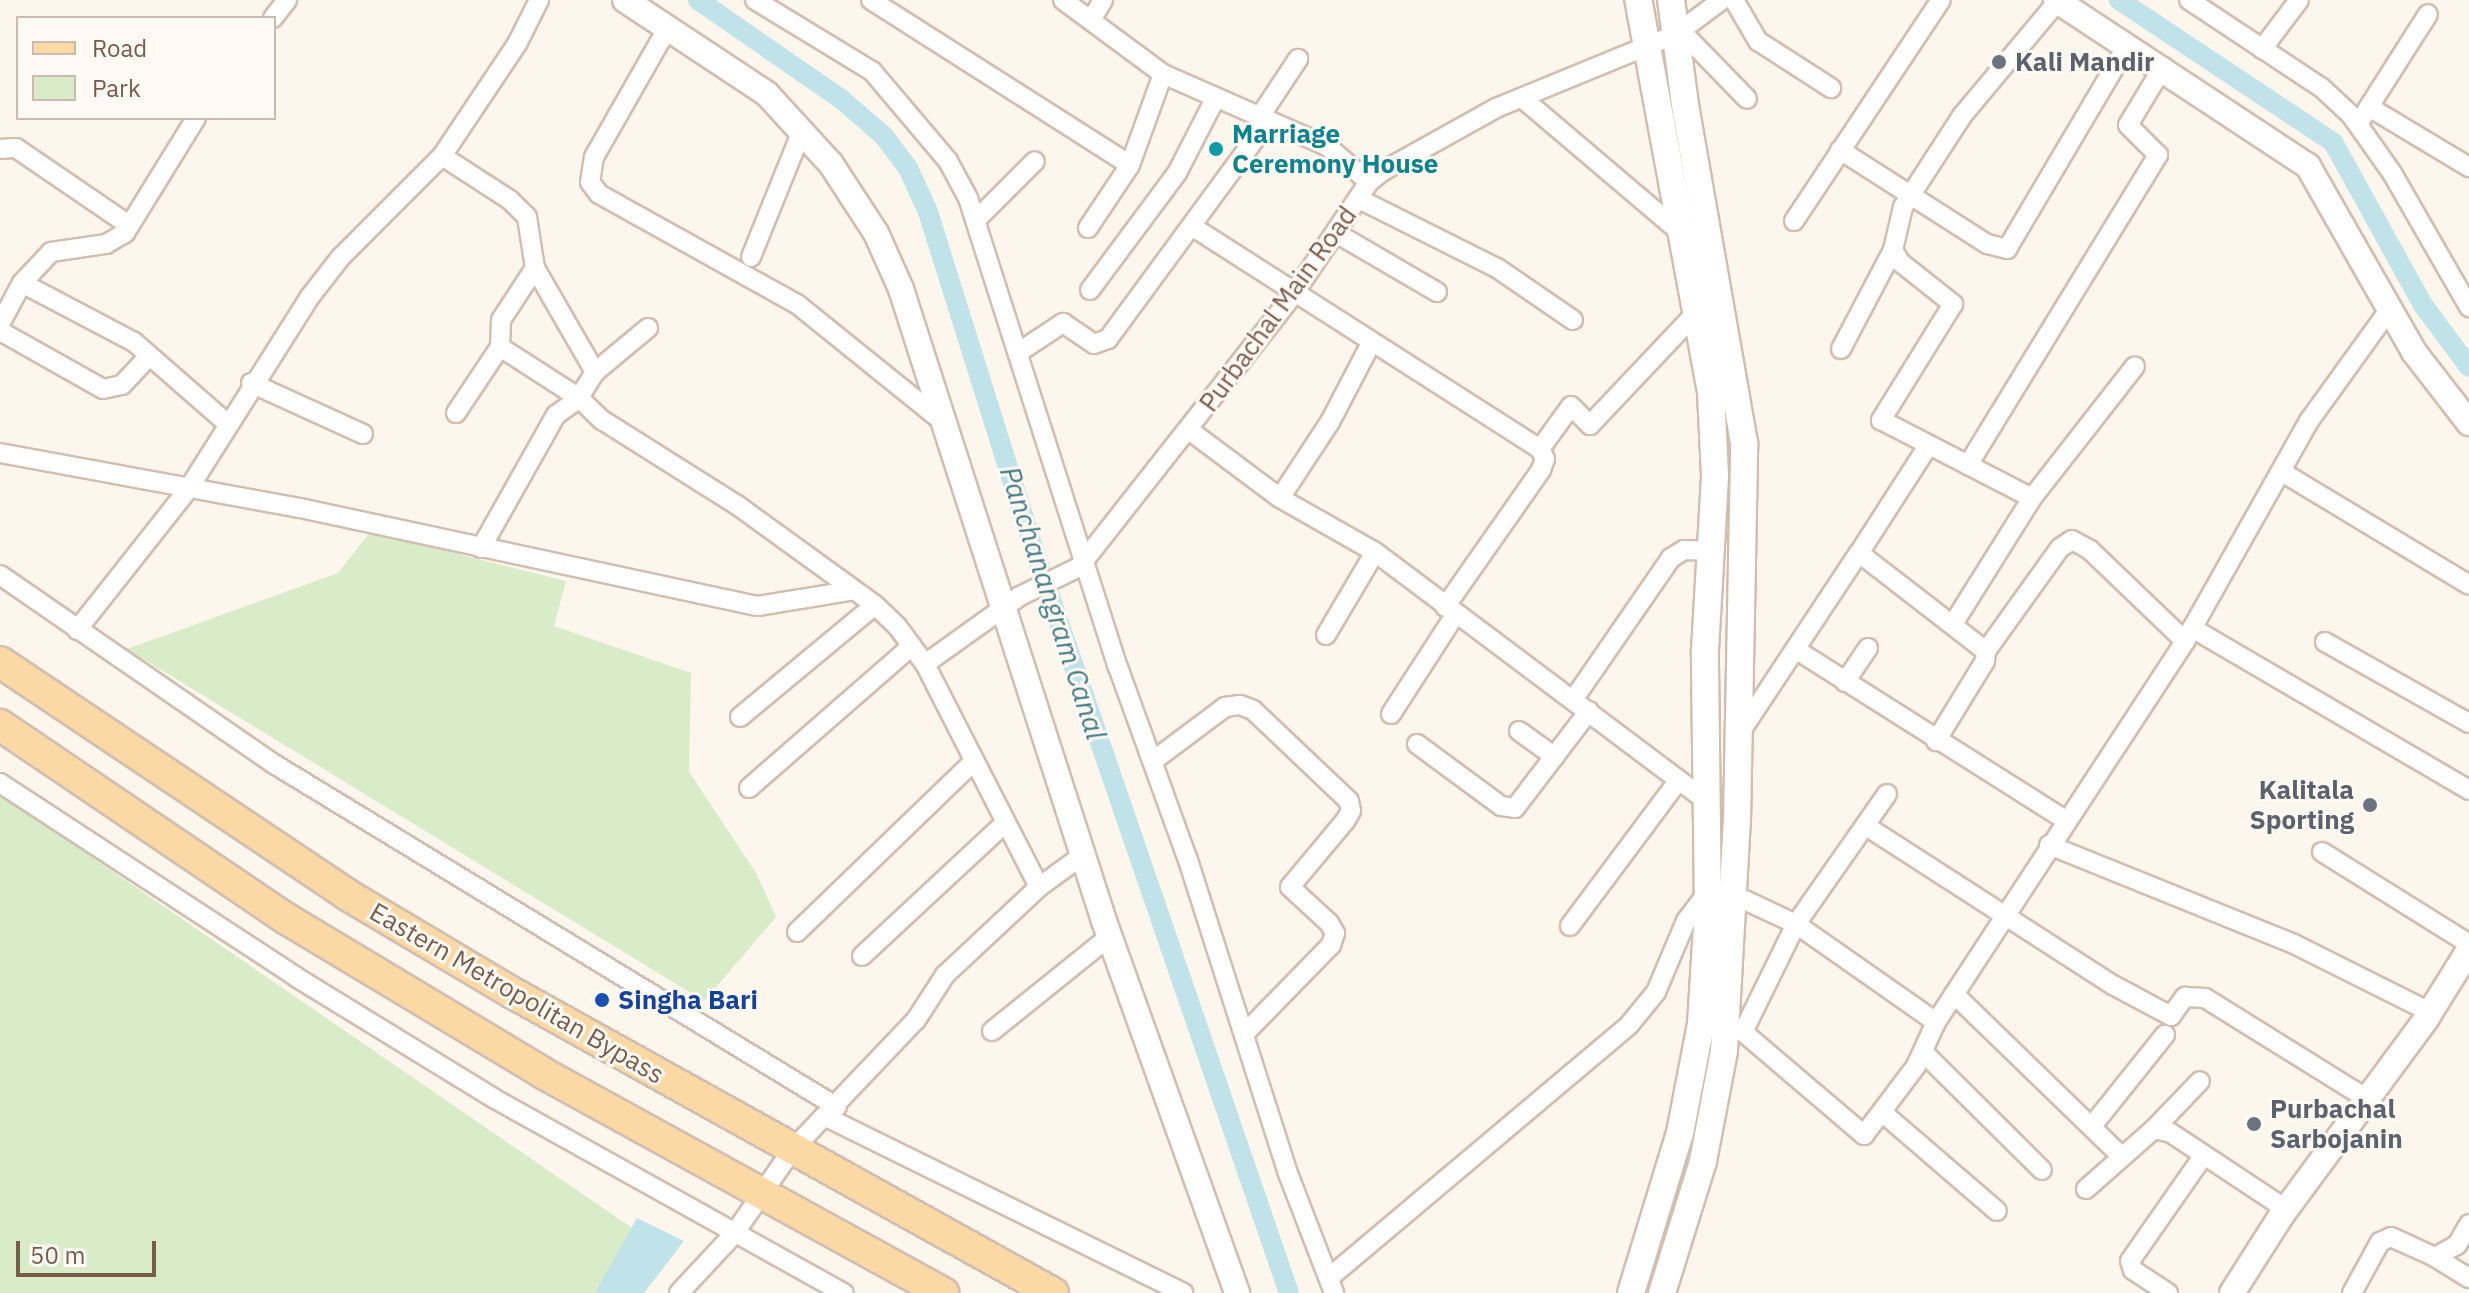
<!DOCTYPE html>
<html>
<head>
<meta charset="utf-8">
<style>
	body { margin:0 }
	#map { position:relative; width:2469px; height:1293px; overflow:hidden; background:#fdf6ec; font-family:"IBM Plex Sans",sans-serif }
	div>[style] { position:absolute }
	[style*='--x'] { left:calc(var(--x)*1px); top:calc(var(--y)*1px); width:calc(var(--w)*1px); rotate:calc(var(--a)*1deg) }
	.green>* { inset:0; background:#d8ecc9 }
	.water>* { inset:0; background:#bfe3e8 }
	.canal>* { height:20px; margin:-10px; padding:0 10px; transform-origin:10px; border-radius:10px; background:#bfe3e8 }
	.roads { filter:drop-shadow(2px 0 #d1beb0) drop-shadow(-2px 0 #d1beb0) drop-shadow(0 2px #d1beb0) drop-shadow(0 -2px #d1beb0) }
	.minor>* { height:18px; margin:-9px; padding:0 9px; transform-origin:9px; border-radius:9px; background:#fff }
	.tertiary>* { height:24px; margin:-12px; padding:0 12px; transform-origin:12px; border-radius:12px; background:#fff }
	.secondary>* { height:26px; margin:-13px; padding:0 13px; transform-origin:13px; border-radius:13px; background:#fff }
	.primary>* { height:30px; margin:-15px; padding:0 15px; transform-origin:15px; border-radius:15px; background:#fbd9a5 }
	.dots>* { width:22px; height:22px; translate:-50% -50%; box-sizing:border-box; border:4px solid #fffaf3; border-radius:50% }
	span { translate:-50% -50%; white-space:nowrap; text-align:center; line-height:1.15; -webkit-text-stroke:6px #fffaf3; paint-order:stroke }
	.worship-label { font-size:26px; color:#5b616d; font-weight:700 }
	.left { translate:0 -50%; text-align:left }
	.right { translate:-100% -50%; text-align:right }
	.culture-label { font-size:26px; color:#0d838f; font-weight:700 }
	.street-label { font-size:26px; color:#7a5c4d }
	.transit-label { font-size:26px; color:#164399; font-weight:700 }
	.water-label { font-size:28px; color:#437c86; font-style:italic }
	.legend { position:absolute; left:16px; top:16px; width:260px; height:104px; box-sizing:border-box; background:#fffaf3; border:2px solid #cabbb1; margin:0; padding:10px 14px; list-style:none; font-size:24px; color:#7a5c4d }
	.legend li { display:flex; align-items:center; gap:16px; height:40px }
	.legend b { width:40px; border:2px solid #cabbb1 }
	.scale { position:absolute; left:16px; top:1241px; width:140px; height:36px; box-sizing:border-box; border:4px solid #7a5c4d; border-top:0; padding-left:10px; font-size:24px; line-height:28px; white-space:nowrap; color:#7a5c4d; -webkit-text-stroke:6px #fffaf3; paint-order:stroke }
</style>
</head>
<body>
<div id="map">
	<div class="green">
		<div style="clip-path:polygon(370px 532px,566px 581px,554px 626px,691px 673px,689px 772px,756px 873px,776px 917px,704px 1001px,127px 649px,338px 573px)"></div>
		<div style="clip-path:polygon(0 794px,635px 1230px,599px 1293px,0 1293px)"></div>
	</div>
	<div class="water">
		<div style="clip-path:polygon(637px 1218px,684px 1241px,644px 1293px,595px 1293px)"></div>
	</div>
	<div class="canal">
		<div style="--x:698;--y:0;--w:174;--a:34.7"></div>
		<div style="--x:841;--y:99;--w:55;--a:40.6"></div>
		<div style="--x:883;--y:135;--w:41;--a:52.9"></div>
		<div style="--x:908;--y:168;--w:48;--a:65.6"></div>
		<div style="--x:928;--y:212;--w:357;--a:72.6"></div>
		<div style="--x:1035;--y:553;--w:782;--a:71.06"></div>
		<div style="--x:2119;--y:0;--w:257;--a:33.6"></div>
		<div style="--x:2333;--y:142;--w:186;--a:61.1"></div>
		<div style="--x:2423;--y:305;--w:77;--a:53.4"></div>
	</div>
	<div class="roads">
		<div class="minor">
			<div style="--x:755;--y:0;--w:137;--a:31.3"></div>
			<div style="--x:872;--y:71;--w:118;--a:49.8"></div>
			<div style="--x:948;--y:161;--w:42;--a:61.6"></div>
			<div style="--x:968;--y:198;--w:492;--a:72.3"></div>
			<div style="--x:1118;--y:667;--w:205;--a:70.1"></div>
			<div style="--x:1188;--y:860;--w:326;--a:72.3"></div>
			<div style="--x:1287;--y:1171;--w:131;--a:68.9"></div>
			<div style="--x:871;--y:0;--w:307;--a:32.5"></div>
			<div style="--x:1063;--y:0;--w:124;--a:36.5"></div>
			<div style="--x:1163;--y:74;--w:179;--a:23.7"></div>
			<div style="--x:1327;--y:146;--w:55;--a:40.6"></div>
			<div style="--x:1734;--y:0;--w:48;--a:59.7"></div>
			<div style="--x:1758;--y:41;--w:87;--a:32.8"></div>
			<div style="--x:2189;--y:0;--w:159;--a:33.5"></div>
			<div style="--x:2322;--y:88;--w:40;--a:43"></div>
			<div style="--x:2351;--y:115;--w:71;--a:54.7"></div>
			<div style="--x:2392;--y:173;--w:155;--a:60.1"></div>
			<div style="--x:2058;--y:1;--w:150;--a:129.9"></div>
			<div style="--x:1962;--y:116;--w:108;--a:123"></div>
			<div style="--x:1903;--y:207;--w:44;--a:103.1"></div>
			<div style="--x:1893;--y:250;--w:14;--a:60"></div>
			<div style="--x:1900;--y:262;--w:68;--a:38.4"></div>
			<div style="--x:1953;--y:304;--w:137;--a:121.8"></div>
			<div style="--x:1881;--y:420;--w:170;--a:27.3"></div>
			<div style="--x:2032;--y:498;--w:167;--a:-52"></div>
			<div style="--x:273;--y:18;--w:23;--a:-52"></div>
			<div style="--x:1091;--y:20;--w:23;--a:-59"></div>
			<div style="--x:667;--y:29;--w:147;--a:119.7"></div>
			<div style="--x:594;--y:157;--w:25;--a:99"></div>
			<div style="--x:590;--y:182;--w:15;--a:53"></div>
			<div style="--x:599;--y:194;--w:227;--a:29.1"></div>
			<div style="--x:797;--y:304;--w:188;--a:38.9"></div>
			<div style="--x:1680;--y:30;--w:96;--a:45.8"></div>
			<div style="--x:2262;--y:49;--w:61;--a:-52.9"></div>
			<div style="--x:1522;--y:98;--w:206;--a:40.3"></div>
			<div style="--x:2369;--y:107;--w:117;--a:31"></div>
			<div style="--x:1259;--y:118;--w:71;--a:-56.5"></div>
			<div style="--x:2358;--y:124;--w:130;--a:-57.5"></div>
			<div style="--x:0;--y:149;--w:16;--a:-4"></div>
			<div style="--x:16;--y:148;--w:137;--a:34.3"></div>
			<div style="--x:1840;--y:150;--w:174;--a:32.6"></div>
			<div style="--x:1987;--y:244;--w:21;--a:14"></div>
			<div style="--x:2007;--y:249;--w:238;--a:-59.4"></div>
			<div style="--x:442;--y:156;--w:81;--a:32.9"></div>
			<div style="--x:510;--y:200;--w:24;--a:45"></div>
			<div style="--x:527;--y:217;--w:52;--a:81.1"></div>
			<div style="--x:535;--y:268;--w:120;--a:60"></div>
			<div style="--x:595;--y:372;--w:31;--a:122"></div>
			<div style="--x:579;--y:398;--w:32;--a:44"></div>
			<div style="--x:602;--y:420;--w:160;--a:32.2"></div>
			<div style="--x:737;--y:505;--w:170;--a:35.9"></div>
			<div style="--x:875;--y:605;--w:30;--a:44"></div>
			<div style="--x:897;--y:626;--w:47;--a:53.6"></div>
			<div style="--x:925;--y:664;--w:250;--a:62.9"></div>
			<div style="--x:1359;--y:199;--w:154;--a:26.6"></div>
			<div style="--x:1497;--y:268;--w:92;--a:34.4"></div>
			<div style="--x:976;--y:220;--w:83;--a:-45"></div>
			<div style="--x:1794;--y:221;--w:265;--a:-56.4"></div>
			<div style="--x:1193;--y:227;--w:412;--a:32.6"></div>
			<div style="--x:1540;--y:449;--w:11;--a:63"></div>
			<div style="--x:1545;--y:459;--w:12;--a:110"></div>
			<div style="--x:1541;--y:470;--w:167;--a:125"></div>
			<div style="--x:1088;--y:228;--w:76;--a:-56.3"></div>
			<div style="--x:1130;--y:165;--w:97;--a:-70.1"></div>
			<div style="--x:1336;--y:233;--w:117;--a:30.3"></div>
			<div style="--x:751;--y:257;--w:136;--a:-68"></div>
			<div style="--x:535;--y:268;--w:62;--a:123.2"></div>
			<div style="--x:501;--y:320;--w:27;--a:92"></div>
			<div style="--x:500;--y:347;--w:94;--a:32.8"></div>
			<div style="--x:22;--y:283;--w:127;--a:27.8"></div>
			<div style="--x:134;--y:342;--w:125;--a:41.1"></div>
			<div style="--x:1090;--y:290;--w:146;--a:-53.4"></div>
			<div style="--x:1177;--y:173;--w:83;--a:-62.8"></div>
			<div style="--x:0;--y:324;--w:47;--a:-61.8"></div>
			<div style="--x:22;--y:283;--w:42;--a:-46.9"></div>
			<div style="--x:51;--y:252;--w:56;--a:-8.3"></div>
			<div style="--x:106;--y:244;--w:22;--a:-30"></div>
			<div style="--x:125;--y:233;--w:135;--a:-58.3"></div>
			<div style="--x:0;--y:331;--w:118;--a:29.4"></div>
			<div style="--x:103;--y:389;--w:19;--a:-12"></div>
			<div style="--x:122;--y:385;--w:40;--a:-47"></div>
			<div style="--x:1841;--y:349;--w:112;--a:-62.3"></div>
			<div style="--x:1019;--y:352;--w:53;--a:-33.4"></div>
			<div style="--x:1063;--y:323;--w:37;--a:34"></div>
			<div style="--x:1094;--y:344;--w:15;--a:-20"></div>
			<div style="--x:1108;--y:339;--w:270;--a:-53.7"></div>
			<div style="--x:595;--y:372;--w:69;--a:-39.7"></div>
			<div style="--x:251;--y:383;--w:123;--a:24.5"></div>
			<div style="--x:456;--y:413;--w:79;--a:-56.3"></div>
			<div style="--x:1189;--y:430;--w:114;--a:36.8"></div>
			<div style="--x:1280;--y:498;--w:109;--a:29.6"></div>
			<div style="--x:1375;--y:552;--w:416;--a:36.9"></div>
			<div style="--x:1928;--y:446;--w:127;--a:122.8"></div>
			<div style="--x:1859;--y:553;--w:160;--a:37.7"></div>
			<div style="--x:1986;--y:651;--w:10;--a:96"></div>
			<div style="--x:1985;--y:661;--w:94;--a:121.5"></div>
			<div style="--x:1540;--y:449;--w:53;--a:-54.2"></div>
			<div style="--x:1571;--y:406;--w:27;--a:45"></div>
			<div style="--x:1590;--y:425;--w:151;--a:-46.6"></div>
			<div style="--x:0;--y:453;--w:305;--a:10.4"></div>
			<div style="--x:300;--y:508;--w:468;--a:12.1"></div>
			<div style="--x:758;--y:606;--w:93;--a:-9.3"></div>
			<div style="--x:1968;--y:465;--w:364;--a:-58.5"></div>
			<div style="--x:2158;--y:155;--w:42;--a:-135"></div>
			<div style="--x:2128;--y:125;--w:68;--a:-58.9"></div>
			<div style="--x:2282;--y:472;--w:218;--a:31.1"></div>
			<div style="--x:1280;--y:498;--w:91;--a:-56.7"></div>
			<div style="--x:1330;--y:422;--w:87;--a:-62.5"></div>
			<div style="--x:481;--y:548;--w:153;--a:-60.6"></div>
			<div style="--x:556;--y:415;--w:29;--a:-36"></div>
			<div style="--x:0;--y:575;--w:333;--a:34.6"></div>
			<div style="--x:274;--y:764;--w:659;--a:31.35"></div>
			<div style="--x:1953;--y:624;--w:149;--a:-57.9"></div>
			<div style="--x:2192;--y:628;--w:321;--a:30.3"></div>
			<div style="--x:77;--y:630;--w:181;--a:-51.7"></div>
			<div style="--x:189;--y:488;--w:225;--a:-57.7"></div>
			<div style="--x:309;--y:298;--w:51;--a:-52.2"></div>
			<div style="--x:340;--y:258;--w:144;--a:-45"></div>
			<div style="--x:442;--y:156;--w:135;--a:-56.2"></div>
			<div style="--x:517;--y:44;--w:49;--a:-63.4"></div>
			<div style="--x:1326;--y:635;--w:96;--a:-59.4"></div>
			<div style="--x:2325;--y:642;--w:165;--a:29.4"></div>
			<div style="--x:1795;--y:649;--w:320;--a:32.3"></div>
			<div style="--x:1986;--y:651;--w:127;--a:-54.3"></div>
			<div style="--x:2060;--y:548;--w:14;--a:-34"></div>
			<div style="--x:2072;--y:540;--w:21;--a:29"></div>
			<div style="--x:2090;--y:550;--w:132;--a:43.8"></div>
			<div style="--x:925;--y:664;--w:117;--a:-35.6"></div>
			<div style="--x:1020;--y:596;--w:66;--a:-26.2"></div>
			<div style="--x:1079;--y:567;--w:346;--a:-51.8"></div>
			<div style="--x:1293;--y:295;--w:136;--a:-56.1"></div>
			<div style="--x:1369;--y:182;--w:18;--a:-38"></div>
			<div style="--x:1383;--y:171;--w:129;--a:-29.1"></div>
			<div style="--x:1496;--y:108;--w:195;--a:-22.3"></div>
			<div style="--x:1676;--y:34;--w:57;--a:-36.5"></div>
			<div style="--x:1845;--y:682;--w:41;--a:-55.9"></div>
			<div style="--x:1573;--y:700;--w:173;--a:-55.4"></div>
			<div style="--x:1671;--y:558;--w:15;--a:-32"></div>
			<div style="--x:1684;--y:550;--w:28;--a:2"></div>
			<div style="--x:1391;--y:714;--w:118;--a:-57.1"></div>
			<div style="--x:740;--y:717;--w:175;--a:-39.7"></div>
			<div style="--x:1519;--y:731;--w:44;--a:35.8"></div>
			<div style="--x:1739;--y:734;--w:217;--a:-56.5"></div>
			<div style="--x:1417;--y:744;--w:104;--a:36.4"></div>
			<div style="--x:1501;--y:806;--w:14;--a:8"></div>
			<div style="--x:1515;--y:808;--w:122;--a:-52.7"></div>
			<div style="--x:1153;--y:761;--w:90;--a:-36.9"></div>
			<div style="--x:1225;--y:707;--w:15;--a:-8"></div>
			<div style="--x:1240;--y:705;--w:14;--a:21"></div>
			<div style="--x:1253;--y:710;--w:132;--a:43.5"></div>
			<div style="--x:1349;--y:801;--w:10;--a:79"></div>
			<div style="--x:1351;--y:811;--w:12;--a:121"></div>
			<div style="--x:1345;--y:821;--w:86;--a:129.8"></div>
			<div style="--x:1290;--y:887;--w:53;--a:42.7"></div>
			<div style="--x:1329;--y:923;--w:12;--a:59"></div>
			<div style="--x:1335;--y:933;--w:13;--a:108"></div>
			<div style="--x:1331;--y:945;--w:124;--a:134.3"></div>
			<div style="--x:0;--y:783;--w:354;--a:33.2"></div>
			<div style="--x:296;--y:977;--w:233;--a:31.5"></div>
			<div style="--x:495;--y:1099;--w:399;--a:29.1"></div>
			<div style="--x:749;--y:788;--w:216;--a:-41.1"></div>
			<div style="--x:1887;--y:794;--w:159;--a:125"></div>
			<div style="--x:1796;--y:924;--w:120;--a:116.1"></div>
			<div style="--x:1743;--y:1032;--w:159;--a:40.4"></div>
			<div style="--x:1864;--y:1135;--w:86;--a:-53"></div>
			<div style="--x:1916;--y:1066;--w:48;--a:-65.6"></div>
			<div style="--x:1936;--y:1022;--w:455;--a:-56.8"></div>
			<div style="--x:2185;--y:641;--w:253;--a:-60.6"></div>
			<div style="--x:2309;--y:421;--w:137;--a:-54.2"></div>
			<div style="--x:1866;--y:826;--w:294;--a:32.8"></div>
			<div style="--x:2113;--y:985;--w:66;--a:28.1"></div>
			<div style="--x:2171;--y:1016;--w:24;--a:-54"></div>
			<div style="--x:2185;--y:997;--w:20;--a:3"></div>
			<div style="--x:2205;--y:998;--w:191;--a:31.9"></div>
			<div style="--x:2049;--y:845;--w:264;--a:22"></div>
			<div style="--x:2294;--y:944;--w:152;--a:26.6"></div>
			<div style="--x:2322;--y:852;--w:173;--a:32"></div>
			<div style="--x:1570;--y:926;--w:181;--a:-53.3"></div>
			<div style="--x:797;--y:932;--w:246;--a:-44"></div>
			<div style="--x:862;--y:956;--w:194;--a:-42.9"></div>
			<div style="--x:1954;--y:994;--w:234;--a:44.1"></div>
			<div style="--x:992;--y:1031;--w:151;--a:-38.8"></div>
			<div style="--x:1924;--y:1053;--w:166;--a:44.8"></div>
			<div style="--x:1883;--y:1113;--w:150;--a:40.7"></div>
			<div style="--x:828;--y:1118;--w:396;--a:26.2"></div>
			<div style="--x:2092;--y:1126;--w:117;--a:-51.3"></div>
			<div style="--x:2154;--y:1129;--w:66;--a:-46.2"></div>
			<div style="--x:2086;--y:1189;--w:91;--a:-41.4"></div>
			<div style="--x:2154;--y:1129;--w:17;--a:13"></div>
			<div style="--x:2171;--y:1133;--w:138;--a:33.5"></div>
			<div style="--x:2435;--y:1257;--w:40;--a:32"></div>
			<div style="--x:1330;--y:1277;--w:391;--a:-40.1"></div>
			<div style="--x:1629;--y:1025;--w:43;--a:-50.7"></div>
			<div style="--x:1656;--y:992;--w:77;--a:-67.1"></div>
			<div style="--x:1686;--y:921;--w:35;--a:-53"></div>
			<div style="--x:1707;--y:893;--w:27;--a:4"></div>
			<div style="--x:1734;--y:895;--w:68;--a:25.1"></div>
			<div style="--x:1796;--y:924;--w:171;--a:35"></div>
			<div style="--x:679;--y:1293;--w:81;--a:-47"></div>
			<div style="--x:734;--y:1234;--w:102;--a:-55.4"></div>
			<div style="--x:792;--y:1150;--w:180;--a:-46.4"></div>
			<div style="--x:916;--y:1020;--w:54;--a:-57.2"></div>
			<div style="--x:945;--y:975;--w:129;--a:-43.1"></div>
			<div style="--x:1039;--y:887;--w:54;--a:-36"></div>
			<div style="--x:2168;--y:1293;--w:42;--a:-146.7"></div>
			<div style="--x:2133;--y:1270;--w:9;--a:-108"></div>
			<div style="--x:2130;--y:1261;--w:129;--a:-55.1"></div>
			<div style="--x:2352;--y:1293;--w:58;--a:-61.2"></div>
			<div style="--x:2380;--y:1242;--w:12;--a:-24"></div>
			<div style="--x:2391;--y:1237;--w:48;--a:24.4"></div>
			<div style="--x:2435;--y:1257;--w:25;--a:-29"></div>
			<div style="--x:2457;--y:1245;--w:24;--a:-60"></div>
		</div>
		<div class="tertiary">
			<div style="--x:625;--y:0;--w:170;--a:33.5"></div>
			<div style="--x:767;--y:94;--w:95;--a:47.6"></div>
			<div style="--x:831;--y:164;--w:82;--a:56.9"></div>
			<div style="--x:876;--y:233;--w:61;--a:65.9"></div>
			<div style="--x:901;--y:289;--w:664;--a:72.19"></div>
			<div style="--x:1104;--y:921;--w:395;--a:70.3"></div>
			<div style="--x:2056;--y:0;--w:302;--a:33.4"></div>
			<div style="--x:2308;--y:166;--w:214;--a:60.3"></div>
			<div style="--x:2414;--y:352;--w:90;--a:52.2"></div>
			<div style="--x:2232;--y:1293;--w:91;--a:-57.5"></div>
			<div style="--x:2281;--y:1216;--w:245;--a:-53.6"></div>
			<div style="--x:2426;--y:1019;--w:81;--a:-58.1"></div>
		</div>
		<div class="secondary">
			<div style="--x:1631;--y:1293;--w:167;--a:-73"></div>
			<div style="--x:1680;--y:1133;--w:111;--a:-79.1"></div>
			<div style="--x:1701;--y:1024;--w:114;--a:-86.5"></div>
			<div style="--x:1708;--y:910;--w:260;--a:-90.7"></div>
			<div style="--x:1705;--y:650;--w:175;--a:-86.7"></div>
			<div style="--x:1715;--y:475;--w:83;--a:-92.8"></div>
			<div style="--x:1711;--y:392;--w:399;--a:-100.5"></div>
			<div style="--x:1662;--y:1293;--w:138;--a:-72.7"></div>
			<div style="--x:1703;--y:1161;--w:112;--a:-79.2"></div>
			<div style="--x:1724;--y:1051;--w:229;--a:-86.8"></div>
			<div style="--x:1737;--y:822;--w:379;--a:-88.9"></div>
			<div style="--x:1744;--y:443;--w:336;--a:-99.9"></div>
			<div style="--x:1686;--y:112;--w:113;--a:-97.6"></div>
		</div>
		<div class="primary">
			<div style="--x:0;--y:662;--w:417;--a:33.8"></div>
			<div style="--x:346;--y:894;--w:192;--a:30.7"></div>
			<div style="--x:511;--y:992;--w:620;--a:29.05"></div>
			<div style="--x:0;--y:725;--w:346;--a:34.1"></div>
			<div style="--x:287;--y:919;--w:299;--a:31"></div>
			<div style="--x:543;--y:1073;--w:457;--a:28.8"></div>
		</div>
	</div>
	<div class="dots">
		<div style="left:1999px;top:62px;background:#6b7280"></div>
		<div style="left:1216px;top:149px;background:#0f9aa8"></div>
		<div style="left:2370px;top:805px;background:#6b7280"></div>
		<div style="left:602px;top:1000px;background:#1a4fb4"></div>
		<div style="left:2254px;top:1124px;background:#6b7280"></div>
	</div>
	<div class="worship-label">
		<span class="left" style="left:2015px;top:62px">Kali Mandir</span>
		<span class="right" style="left:2354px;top:805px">Kalitala<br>Sporting</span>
		<span class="left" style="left:2270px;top:1124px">Purbachal<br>Sarbojanin</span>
	</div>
	<div class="culture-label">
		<span class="left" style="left:1232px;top:149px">Marriage<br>Ceremony House</span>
	</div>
	<div class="street-label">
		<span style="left:1278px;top:309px;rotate:-54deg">Purbachal Main Road</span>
		<span style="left:517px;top:993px;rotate:30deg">Eastern Metropolitan Bypass</span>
	</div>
	<div class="transit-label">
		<span class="left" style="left:618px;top:1000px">Singha Bari</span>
	</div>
	<div class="water-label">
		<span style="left:1053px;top:603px;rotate:72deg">Panchanangram Canal</span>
	</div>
	<ul class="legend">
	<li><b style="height:10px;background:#fbd9a5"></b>Road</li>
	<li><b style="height:22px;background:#d8ecc9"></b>Park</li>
	</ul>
	<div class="scale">50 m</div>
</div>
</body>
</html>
